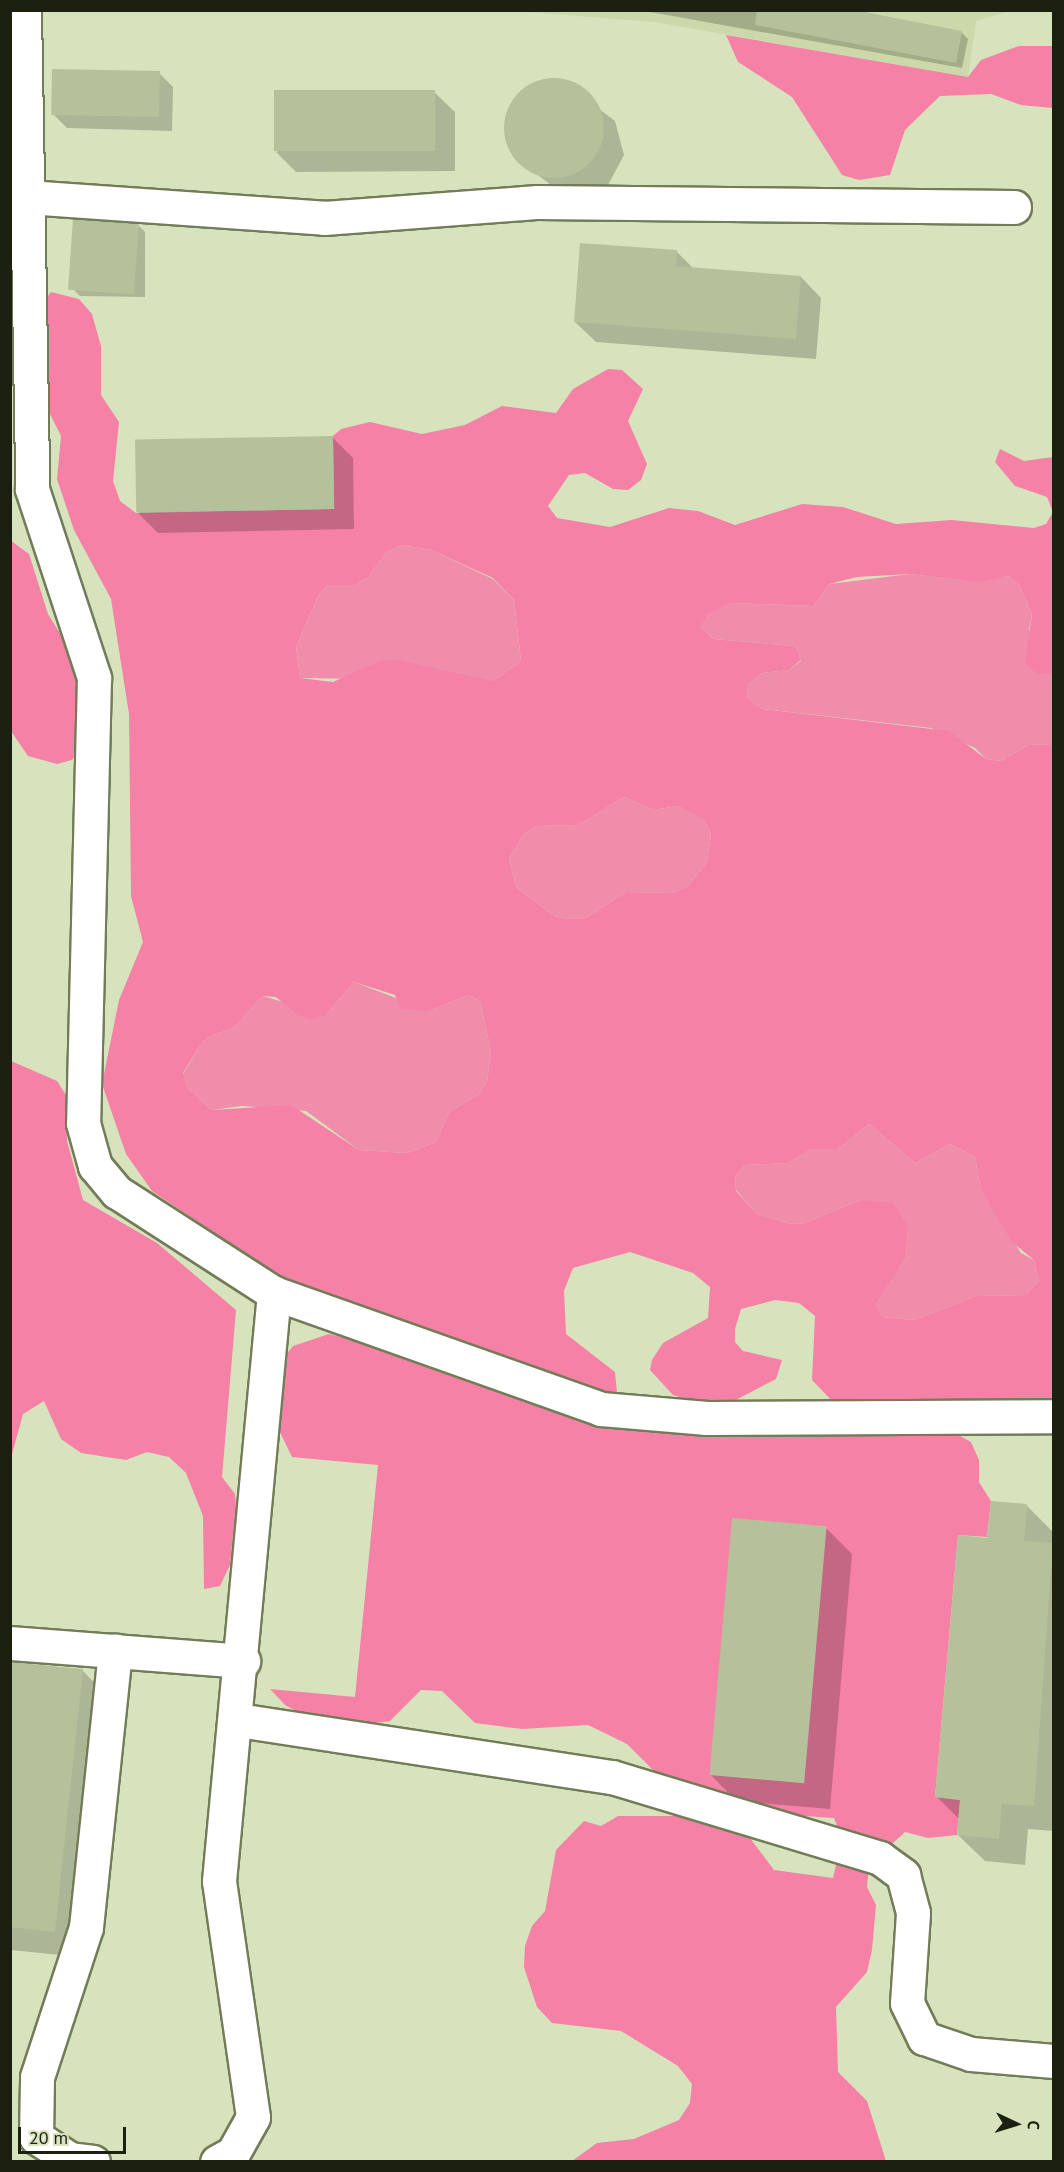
<!DOCTYPE html>
<html>
<head>
<meta charset="utf-8">
<style>
	body { margin:0 }
	#map { position:relative; width:1064px; height:2172px; overflow:hidden; background:#d7e3bc; font-family:"PT Sans",sans-serif }
	div>[style] { position:absolute }
	[style*='--x'] { left:calc(var(--x)*1px); top:calc(var(--y)*1px); width:calc(var(--w)*1px); rotate:calc(var(--a)*1deg) }
	.built>* { inset:0; background:#cbd9aa }
	.green>* { inset:0; background:#f08dab }
	.forest>* { inset:0; background:#f681a6 }
	.shadow>* { inset:0; background:#0003 }
	.building>* { inset:0; background:#b5c19a; transform-origin:0 0 }
	.round { border-radius:50% }
	.roads { filter:drop-shadow(2px 0 #727c58) drop-shadow(-2px 0 #727c58) drop-shadow(0 2px #727c58) drop-shadow(0 -2px #727c58) }
	.minor>* { height:33px; margin:-16.5px; padding:0 16.5px; transform-origin:16.5px; border-radius:16.5px; background:#fff }
	span { translate:-50% -50%; white-space:nowrap; text-align:center; line-height:1.15; -webkit-text-stroke:6px #d7e3bc; paint-order:stroke }
	.frame { position:absolute; inset:0; border:12px solid #1c2011; pointer-events:none }
	.north { position:absolute; left:986px; top:2094px; width:60px; height:60px; -webkit-text-stroke:4px #d7e3bc; paint-order:stroke; rotate:94deg; font-size:16px; font-weight:700; line-height:24px; text-align:center; color:#1c2011 }
	.north::after { content:''; display:block; margin:auto; width:21px; height:27px; background:#1c2011; clip-path:polygon(50% 0,100% 100%,50% 72%,0 100%) }
	.scale { position:absolute; left:18px; top:2127px; width:108px; height:27px; box-sizing:border-box; border:3px solid #1c2011; border-top:0; padding-left:8px; font-size:18px; line-height:21px; white-space:nowrap; color:#1c2011; -webkit-text-stroke:4px #d7e3bc; paint-order:stroke }
</style>
</head>
<body>
<div id="map">
	<div class="built">
		<div style="clip-path:polygon(513px 11px,1011px 11px,976px 21px,968px 77px,655px 22px)"></div>
	</div>
	<div class="green">
		<div style="clip-path:polygon(402px 545px,431px 550px,493px 579px,514px 600px,521px 661px,493px 681px,300px 678px,296px 647px,319px 594px,328px 585px,355px 585px,367px 578px,387px 552px)"></div>
		<div style="clip-path:polygon(910px 574px,965px 580px,1008px 576px,1019px 585px,1032px 614px,1029px 630px,1050px 674px,1053px 670px,1053px 744px,1028px 745px,1001px 761px,986px 759px,975px 748px,931px 728px,763px 709px,747px 698px,748px 685px,761px 673px,789px 670px,801px 661px,795px 646px,713px 639px,701px 627px,706px 615px,732px 603px,814px 606px,829px 584px)"></div>
		<div style="clip-path:polygon(624px 797px,653px 810px,678px 806px,705px 819px,711px 833px,707px 862px,687px 887px,672px 893px,626px 892px,586px 918px,569px 919px,554px 916px,516px 887px,509px 858px,524px 834px,536px 826px,578px 825px)"></div>
		<div style="clip-path:polygon(354px 982px,430px 1011px,468px 995px,480px 1001px,491px 1052px,487px 1082px,478px 1095px,449px 1112px,436px 1142px,407px 1153px,359px 1150px,306px 1111px,242px 1106px,211px 1110px,188px 1088px,183px 1074px,199px 1047px,208px 1037px,233px 1028px,263px 996px,290px 1004px,300px 1016px,326px 1015px)"></div>
		<div style="clip-path:polygon(869px 1124px,915px 1163px,950px 1144px,975px 1157px,981px 1190px,1021px 1253px,1034px 1260px,1039px 1281px,1026px 1295px,976px 1296px,914px 1320px,882px 1317px,874px 1304px,906px 1258px,908px 1227px,861px 1200px,802px 1224px,787px 1223px,757px 1214px,736px 1190px,735px 1177px,745px 1165px,788px 1163px,811px 1149px,838px 1149px)"></div>
	</div>
	<div class="forest">
		<div style="clip-path:polygon(726px 35px,968px 77px,981px 60px,1019px 46px,1053px 46px,1053px 108px,1021px 105px,991px 94px,940px 96px,905px 130px,890px 175px,859px 180px,842px 175px,792px 97px,738px 62px)"></div>
		<div style="clip-path:polygon(evenodd,51px 292px,79px 299px,92px 314px,101px 346px,101px 395px,119px 422px,113px 481px,120px 501px,136px 513px,334px 509px,333px 436px,341px 429px,370px 422px,422px 434px,465px 425px,502px 406px,556px 413px,573px 389px,608px 369px,622px 370px,643px 389px,628px 421px,647px 464px,641px 480px,628px 490px,613px 489px,585px 473px,569px 475px,548px 506px,557px 518px,610px 527px,669px 508px,698px 511px,735px 525px,802px 504px,843px 507px,896px 524px,952px 520px,1034px 528px,1046px 524px,1053px 512px,1047px 497px,1015px 486px,995px 462px,1000px 449px,1024px 461px,1053px 457px,1054px 670px,1050px 674px,1036px 673px,1025px 663px,1032px 614px,1019px 585px,1008px 576px,980px 582px,910px 574px,857px 577px,829px 584px,814px 606px,732px 603px,707px 615px,701px 627px,713px 639px,795px 646px,801px 660px,789px 670px,761px 673px,748px 685px,747px 698px,763px 709px,949px 731px,986px 759px,1001px 761px,1028px 745px,1053px 744px,1053px 1408px,835px 1404px,812px 1380px,815px 1316px,799px 1303px,775px 1300px,741px 1309px,735px 1329px,735px 1342px,743px 1351px,782px 1360px,776px 1379px,732px 1402px,695px 1402px,673px 1395px,650px 1370px,652px 1360px,663px 1343px,708px 1318px,710px 1287px,693px 1273px,630px 1252px,573px 1268px,564px 1291px,566px 1334px,615px 1372px,617px 1392px,606px 1393px,305px 1294px,152px 1191px,126px 1154px,102px 1084px,119px 1000px,143px 942px,131px 896px,129px 714px,111px 599px,74px 530px,57px 479px,61px 436px,46px 406px,45px 300px,51px 292px,402px 545px,431px 550px,493px 578px,514px 600px,521px 661px,493px 681px,397px 660px,380px 661px,333px 682px,300px 678px,296px 647px,319px 594px,328px 585px,355px 585px,367px 578px,387px 552px,402px 545px,51px 292px,624px 797px,653px 810px,678px 806px,705px 820px,711px 833px,707px 862px,687px 887px,672px 893px,626px 892px,586px 918px,569px 919px,554px 916px,516px 887px,509px 858px,524px 834px,536px 826px,578px 825px,624px 797px,51px 292px,354px 982px,395px 995px,401px 1009px,430px 1011px,468px 995px,480px 1001px,491px 1052px,487px 1082px,478px 1095px,449px 1112px,436px 1142px,407px 1153px,359px 1150px,291px 1105px,211px 1110px,188px 1088px,183px 1073px,199px 1047px,208px 1037px,233px 1028px,263px 996px,276px 997px,299px 1016px,313px 1019px,326px 1015px,354px 982px,51px 292px,869px 1124px,915px 1163px,950px 1144px,975px 1157px,981px 1190px,1012px 1242px,1034px 1260px,1039px 1281px,1026px 1295px,976px 1296px,914px 1320px,882px 1317px,875px 1304px,906px 1258px,908px 1227px,893px 1203px,861px 1200px,802px 1224px,787px 1223px,757px 1214px,736px 1191px,735px 1177px,745px 1165px,788px 1163px,811px 1149px,838px 1149px,869px 1124px)"></div>
		<div style="clip-path:polygon(10px 540px,29px 554px,48px 614px,80px 666px,82px 747px,72px 760px,57px 764px,28px 756px,11px 731px)"></div>
		<div style="clip-path:polygon(11px 1061px,57px 1081px,66px 1095px,67px 1141px,83px 1200px,157px 1243px,236px 1310px,222px 1477px,235px 1494px,236px 1506px,230px 1565px,220px 1586px,204px 1589px,203px 1516px,186px 1473px,169px 1457px,147px 1452px,126px 1460px,81px 1453px,61px 1439px,44px 1401px,23px 1414px,11px 1458px)"></div>
		<div style="clip-path:polygon(329px 1334px,717px 1431px,794px 1437px,953px 1432px,971px 1442px,979px 1460px,979px 1482px,991px 1501px,987px 1537px,958px 1535px,935px 1797px,960px 1800px,957px 1835px,928px 1838px,905px 1832px,869px 1865px,867px 1887px,876px 1905px,872px 1950px,867px 1972px,836px 2007px,838px 2072px,867px 2101px,886px 2161px,572px 2161px,597px 2143px,634px 2139px,679px 2120px,690px 2103px,692px 2084px,678px 2066px,621px 2031px,552px 2023px,537px 2007px,524px 1967px,525px 1946px,532px 1926px,545px 1911px,556px 1850px,584px 1821px,601px 1826px,618px 1816px,697px 1816px,738px 1822px,774px 1870px,833px 1878px,842px 1839px,834px 1818px,789px 1815px,750px 1799px,681px 1788px,655px 1772px,627px 1744px,588px 1725px,522px 1729px,475px 1723px,442px 1691px,421px 1690px,390px 1721px,368px 1724px,303px 1715px,285px 1705px,270px 1689px,355px 1697px,378px 1465px,292px 1457px,276px 1424px,281px 1361px,293px 1346px)"></div>
	</div>
	<div class="shadow">
		<div style="clip-path:polygon(639px 10px,853px 10px,961px 32px,968px 39px,962px 68px)"></div>
		<div style="clip-path:polygon(159px 73px,173px 87px,172px 131px,67px 128px,53px 114px)"></div>
		<div style="clip-path:polygon(561px 80px,615px 121px,624px 155px,607px 187px,567px 197px,518px 160px,507px 125px,522px 92px,539px 82px)"></div>
		<div style="clip-path:polygon(434px 92px,455px 112px,455px 171px,296px 172px,276px 152px)"></div>
		<div style="clip-path:polygon(138px 225px,145px 232px,145px 297px,80px 296px,74px 290px)"></div>
		<div style="clip-path:polygon(677px 252px,694px 269px,801px 277px,821px 298px,816px 359px,596px 342px,575px 322px)"></div>
		<div style="clip-path:polygon(10px 271px,24px 284px,23px 373px,10px 373px)"></div>
		<div style="clip-path:polygon(332px 437px,353px 458px,354px 529px,158px 533px,138px 513px)"></div>
		<div style="clip-path:polygon(1027px 1506px,1053px 1532px,1054px 1831px,1028px 1829px,1025px 1865px,985px 1861px,958px 1835px,960px 1820px,937px 1797px,989px 1539px)"></div>
		<div style="clip-path:polygon(826px 1528px,852px 1554px,830px 1809px,736px 1801px,710px 1774px)"></div>
		<div style="clip-path:polygon(10px 1663px,82px 1670px,108px 1697px,81px 1957px,10px 1950px)"></div>
	</div>
	<div class="building">
		<div style="clip-path:polygon(757px 10px,854px 10px,962px 31px,956px 63px,755px 25px)"></div>
		<div style="left:52px;top:69px;width:108px;height:46px;rotate:1deg"></div>
		<div class="round" style="left:504px;top:78px;width:100px;height:100px"></div>
		<div style="left:435px;top:90px;width:61px;height:161px;rotate:90deg"></div>
		<div style="left:73px;top:219px;width:66px;height:71px;rotate:4deg"></div>
		<div style="clip-path:polygon(580px 243px,677px 250px,676px 266px,801px 276px,796px 339px,574px 322px)"></div>
		<div style="left:333px;top:436px;width:73px;height:198px;rotate:89deg"></div>
		<div style="clip-path:polygon(991px 1501px,1027px 1504px,1024px 1541px,1053px 1543px,1034px 1806px,1002px 1804px,999px 1839px,957px 1835px,960px 1800px,935px 1797px,958px 1535px,987px 1538px)"></div>
		<div style="left:732px;top:1518px;width:95px;height:258px;rotate:5deg"></div>
		<div style="clip-path:polygon(10px 1662px,83px 1669px,55px 1932px,10px 1927px)"></div>
	</div>
	<div class="roads">
		<div class="minor">
			<div style="--x:24;--y:10;--w:479;--a:89"></div>
			<div style="--x:32;--y:489;--w:199;--a:71.8"></div>
			<div style="--x:94;--y:678;--w:445;--a:91.4"></div>
			<div style="--x:83;--y:1123;--w:45;--a:74.4"></div>
			<div style="--x:95;--y:1166;--w:34;--a:50"></div>
			<div style="--x:117;--y:1192;--w:187;--a:32.8"></div>
			<div style="--x:274;--y:1293;--w:347;--a:19.5"></div>
			<div style="--x:601;--y:1409;--w:106;--a:4.9"></div>
			<div style="--x:707;--y:1418;--w:347;--a:-0.3"></div>
			<div style="--x:27;--y:197;--w:298;--a:4"></div>
			<div style="--x:324;--y:218;--w:215;--a:-4.3"></div>
			<div style="--x:538;--y:202;--w:476;--a:0.6"></div>
			<div style="--x:10;--y:1643;--w:234;--a:4.4"></div>
			<div style="--x:238;--y:1720;--w:378;--a:8.7"></div>
			<div style="--x:612;--y:1777;--w:280;--a:16.8"></div>
			<div style="--x:880;--y:1858;--w:29;--a:36"></div>
			<div style="--x:903;--y:1875;--w:39;--a:75"></div>
			<div style="--x:913;--y:1913;--w:90;--a:93.8"></div>
			<div style="--x:907;--y:2003;--w:39;--a:64"></div>
			<div style="--x:924;--y:2038;--w:50;--a:18.8"></div>
			<div style="--x:971;--y:2054;--w:83;--a:4.8"></div>
			<div style="--x:93;--y:2162;--w:23;--a:-173"></div>
			<div style="--x:70;--y:2159;--w:40;--a:-147.1"></div>
			<div style="--x:36;--y:2137;--w:60;--a:-89"></div>
			<div style="--x:37;--y:2077;--w:158;--a:-71.9"></div>
			<div style="--x:86;--y:1927;--w:278;--a:-84"></div>
			<div style="--x:217;--y:2162;--w:18;--a:-29"></div>
			<div style="--x:233;--y:2153;--w:41;--a:-60.9"></div>
			<div style="--x:253;--y:2117;--w:238;--a:-98.2"></div>
			<div style="--x:219;--y:1881;--w:591;--a:-84.66"></div>
		</div>
	</div>
	<div class="frame"></div>
	<div class="north">С</div>
	<div class="scale">20 m</div>
</div>
</body>
</html>
